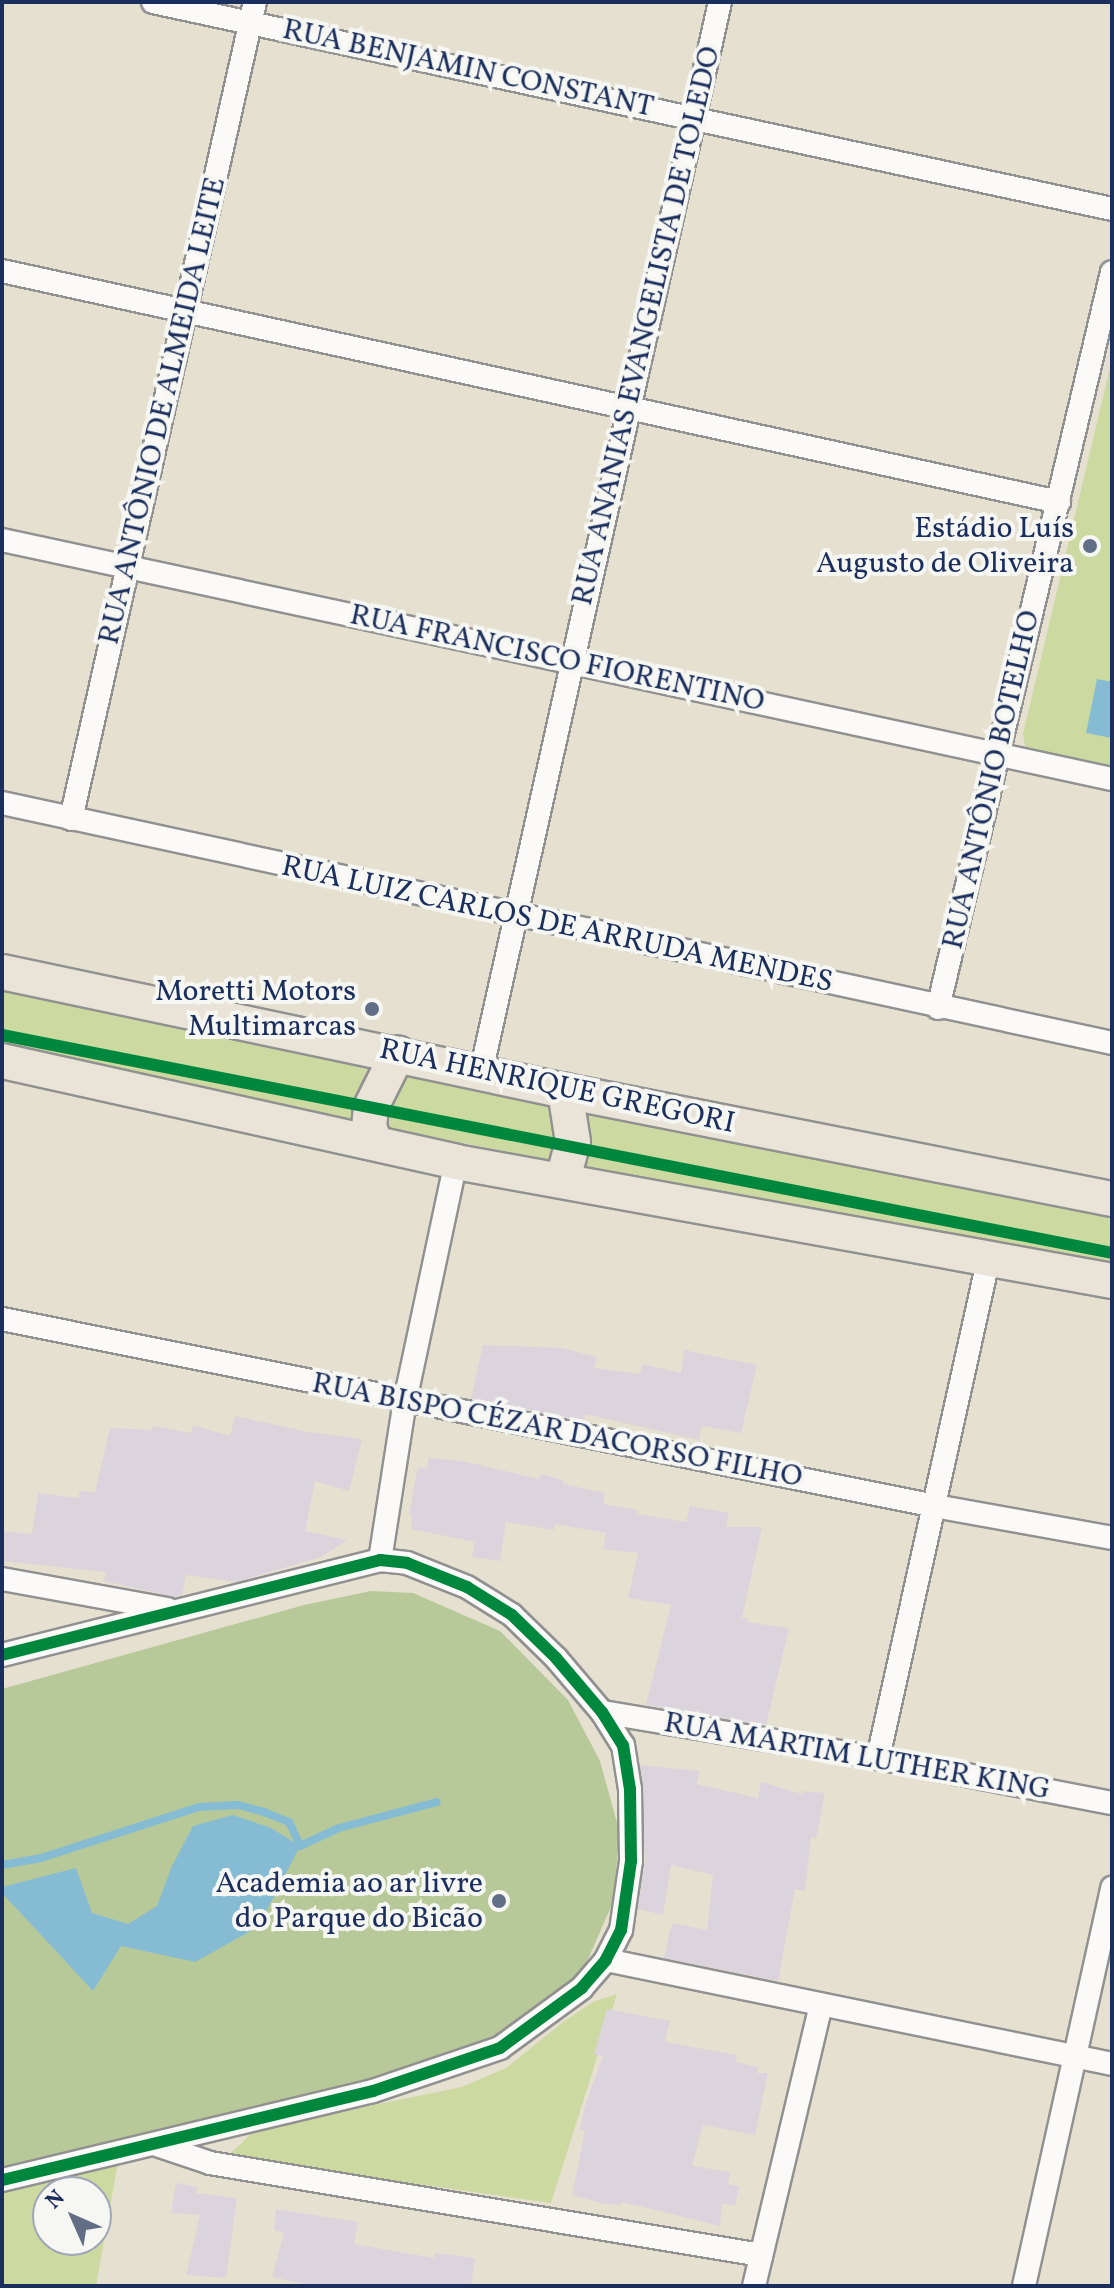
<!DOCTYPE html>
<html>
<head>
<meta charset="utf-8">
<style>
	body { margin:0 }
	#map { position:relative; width:1114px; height:2288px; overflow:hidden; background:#e6e0d0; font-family:Vollkorn,serif }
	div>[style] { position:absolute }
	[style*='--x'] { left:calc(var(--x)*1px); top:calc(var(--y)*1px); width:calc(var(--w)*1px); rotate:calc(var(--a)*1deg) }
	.green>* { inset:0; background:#ccd9a1 }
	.forest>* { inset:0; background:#b7c998 }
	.water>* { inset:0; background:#85bcd4 }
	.stream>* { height:8px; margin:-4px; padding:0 4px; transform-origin:4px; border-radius:4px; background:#85bcd4 }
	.building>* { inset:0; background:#dcd4dc }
	.roads { filter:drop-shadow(2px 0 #919191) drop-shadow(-2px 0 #919191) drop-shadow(0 2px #919191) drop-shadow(0 -2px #919191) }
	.street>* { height:22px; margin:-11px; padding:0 11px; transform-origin:11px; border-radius:11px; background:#fbfaf8 }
	.primary>* { height:34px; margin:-17px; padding:0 17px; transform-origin:17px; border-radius:17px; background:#eae3d7 }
	.cycleway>* { height:12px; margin:-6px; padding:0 6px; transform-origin:6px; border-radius:6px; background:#00873e }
	.dots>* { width:22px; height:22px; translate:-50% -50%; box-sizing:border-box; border:4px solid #f6f6f2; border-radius:50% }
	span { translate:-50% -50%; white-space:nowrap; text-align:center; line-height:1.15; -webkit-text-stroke:8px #f6f6f2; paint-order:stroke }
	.street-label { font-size:30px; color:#1b2f5e }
	.poi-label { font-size:30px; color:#1b2f5e }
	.right { translate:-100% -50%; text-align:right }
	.frame { position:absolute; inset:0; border:4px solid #1b2f5e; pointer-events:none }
	.north { position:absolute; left:32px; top:2176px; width:80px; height:80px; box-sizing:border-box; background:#f6f6f2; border:2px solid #9ea6b7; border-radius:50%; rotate:315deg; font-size:22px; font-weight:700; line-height:32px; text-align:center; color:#1b2f5e }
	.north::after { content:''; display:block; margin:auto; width:28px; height:36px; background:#626d86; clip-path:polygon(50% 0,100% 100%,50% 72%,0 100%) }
</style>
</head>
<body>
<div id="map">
	<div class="green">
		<div style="clip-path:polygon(1112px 359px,1112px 767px,1025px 747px,1023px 734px)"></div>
		<div style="clip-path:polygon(2px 987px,1112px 1217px,1112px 1282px,494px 1149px,2px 1053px)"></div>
		<div style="clip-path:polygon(617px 1994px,551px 2203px,227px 2157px,256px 2129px,462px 2087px,506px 2068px,563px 2022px,593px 2002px)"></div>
		<div style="clip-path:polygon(evenodd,118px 2162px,96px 2286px,2px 2286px,2px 2188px,118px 2162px,48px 2192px,96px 2192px,96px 2240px,48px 2240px,48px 2192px)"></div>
	</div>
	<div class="forest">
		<div style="clip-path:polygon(371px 1591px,413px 1593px,500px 1631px,568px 1700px,600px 1761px,619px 1830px,614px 1900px,585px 1966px,557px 2000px,497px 2040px,379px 2082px,2px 2168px,2px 1689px,304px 1605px)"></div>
	</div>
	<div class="water">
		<div style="clip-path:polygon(1097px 679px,1112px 682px,1112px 738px,1086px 733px)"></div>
		<div style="clip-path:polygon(233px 1815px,271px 1828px,300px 1846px,258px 1927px,195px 1962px,121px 1946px,93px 1991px,2px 1893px,2px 1887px,76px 1868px,92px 1913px,128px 1924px,157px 1906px,172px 1866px,193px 1826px)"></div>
	</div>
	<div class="stream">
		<div style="--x:2;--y:1865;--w:40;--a:-10"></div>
		<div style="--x:41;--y:1858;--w:166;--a:-17.9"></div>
		<div style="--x:199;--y:1807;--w:39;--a:-3"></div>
		<div style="--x:238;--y:1805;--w:27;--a:15"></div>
		<div style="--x:264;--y:1812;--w:27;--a:22"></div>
		<div style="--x:289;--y:1822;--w:26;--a:65"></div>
		<div style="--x:300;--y:1846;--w:43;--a:-24.8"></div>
		<div style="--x:339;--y:1828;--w:101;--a:-14.9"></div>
	</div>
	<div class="building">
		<div style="clip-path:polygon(483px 1345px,562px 1348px,597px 1357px,594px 1368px,640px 1374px,642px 1364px,681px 1373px,684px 1350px,757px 1365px,741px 1433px,702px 1426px,699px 1440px,585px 1414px,584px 1421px,471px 1399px)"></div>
		<div style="clip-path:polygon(235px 1416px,308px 1432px,362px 1439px,349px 1491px,315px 1481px,305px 1531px,347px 1540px,321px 1557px,236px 1582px,186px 1575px,182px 1595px,174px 1597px,104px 1581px,106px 1572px,2px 1561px,2px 1531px,32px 1534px,38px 1493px,78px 1498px,80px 1491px,95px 1492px,110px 1428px,152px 1430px,153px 1426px,191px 1433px,193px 1425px,230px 1436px)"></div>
		<div style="clip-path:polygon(429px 1458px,463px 1461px,539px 1479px,540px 1474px,563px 1480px,563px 1484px,605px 1493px,603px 1504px,638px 1510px,637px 1514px,686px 1522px,690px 1506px,729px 1513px,726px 1527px,762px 1527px,742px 1618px,748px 1618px,747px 1622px,789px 1628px,766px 1725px,646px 1705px,671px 1605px,628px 1598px,638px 1553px,603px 1549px,606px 1533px,555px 1524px,554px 1530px,506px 1522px,500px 1561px,472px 1557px,475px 1542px,411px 1529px,412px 1515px,409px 1514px,418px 1467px,427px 1468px)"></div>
		<div style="clip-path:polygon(640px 1765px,700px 1771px,697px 1784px,758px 1798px,761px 1782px,802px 1794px,803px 1791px,825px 1793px,816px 1839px,811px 1837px,805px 1891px,795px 1889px,778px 1981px,664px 1958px,672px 1923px,707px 1930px,713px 1875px,671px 1865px,663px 1915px,638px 1909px,645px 1861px)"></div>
		<div style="clip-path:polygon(607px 2009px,670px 2021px,665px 2042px,737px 2055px,735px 2062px,758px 2067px,757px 2073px,768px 2073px,755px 2135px,703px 2125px,692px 2166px,730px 2172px,728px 2184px,739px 2186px,735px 2206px,722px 2203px,720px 2226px,622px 2202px,621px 2205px,604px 2204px,572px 2195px,585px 2131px,580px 2130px,584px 2109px,603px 2056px,594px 2054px)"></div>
		<div style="clip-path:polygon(176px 2183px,198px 2187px,196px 2193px,237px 2198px,226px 2278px,186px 2275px,200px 2215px,171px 2213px)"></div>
		<div style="clip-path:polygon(276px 2209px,358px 2222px,354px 2244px,434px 2258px,435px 2253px,475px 2258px,471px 2286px,314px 2286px,272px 2277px,284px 2233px,274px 2230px)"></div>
	</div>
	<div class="roads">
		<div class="street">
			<div style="--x:153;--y:2;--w:981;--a:12.18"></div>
			<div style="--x:2;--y:271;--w:1082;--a:12.33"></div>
			<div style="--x:2;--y:540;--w:1135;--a:12.15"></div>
			<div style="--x:2;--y:803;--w:1136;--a:12.2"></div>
			<div style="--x:71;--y:819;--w:837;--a:-77.31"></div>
			<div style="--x:938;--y:1008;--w:756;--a:-76.7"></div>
			<div style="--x:481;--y:1072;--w:1096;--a:-77.41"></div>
			<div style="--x:2;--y:1319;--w:952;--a:11.33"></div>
			<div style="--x:935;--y:1506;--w:180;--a:10.2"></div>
			<div style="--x:380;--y:1560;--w:161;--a:-81.1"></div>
			<div style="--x:405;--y:1401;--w:244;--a:-78"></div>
			<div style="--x:2;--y:1579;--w:168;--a:10.3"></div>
			<div style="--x:2;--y:1655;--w:390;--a:-14.1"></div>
			<div style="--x:380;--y:1560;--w:27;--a:6"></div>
			<div style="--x:407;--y:1563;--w:65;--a:21.8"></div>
			<div style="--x:467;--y:1587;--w:53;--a:31.9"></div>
			<div style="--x:512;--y:1615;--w:62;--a:44.3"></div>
			<div style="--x:556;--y:1658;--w:71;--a:49.6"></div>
			<div style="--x:602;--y:1712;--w:39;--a:58"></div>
			<div style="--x:623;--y:1745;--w:45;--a:81"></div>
			<div style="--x:630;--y:1789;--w:72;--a:89.2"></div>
			<div style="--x:631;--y:1861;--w:70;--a:98.2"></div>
			<div style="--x:621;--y:1930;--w:34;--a:117"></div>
			<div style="--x:606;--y:1960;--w:37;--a:131"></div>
			<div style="--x:582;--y:1988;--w:102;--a:143.8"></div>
			<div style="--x:500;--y:2048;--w:134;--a:161.3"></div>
			<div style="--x:373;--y:2091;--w:382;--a:166.5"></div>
			<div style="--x:602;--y:1712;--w:280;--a:9.5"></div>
			<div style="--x:878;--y:1758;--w:238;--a:10.9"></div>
			<div style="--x:878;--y:1758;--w:513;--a:-77.51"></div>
			<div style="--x:606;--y:1960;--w:517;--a:11.61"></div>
			<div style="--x:154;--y:2144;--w:59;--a:18.7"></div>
			<div style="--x:210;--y:2163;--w:559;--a:9.48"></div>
			<div style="--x:754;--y:2286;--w:289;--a:-76.6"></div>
			<div style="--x:1024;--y:2286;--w:408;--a:-77.5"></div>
		</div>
		<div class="primary">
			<div style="--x:2;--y:972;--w:575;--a:11.93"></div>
			<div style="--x:565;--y:1091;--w:558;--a:11.17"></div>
			<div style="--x:2;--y:1061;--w:465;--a:12.5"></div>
			<div style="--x:456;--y:1162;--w:667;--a:10.28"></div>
			<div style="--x:375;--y:1142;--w:16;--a:-112"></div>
			<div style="--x:369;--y:1127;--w:20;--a:-84"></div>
			<div style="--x:371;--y:1107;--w:60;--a:-63.4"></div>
			<div style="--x:563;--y:1179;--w:38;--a:-75"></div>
			<div style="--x:573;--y:1142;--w:52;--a:-98.9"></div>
		</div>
	</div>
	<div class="cycleway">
		<div style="--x:2;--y:1035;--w:1131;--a:11.11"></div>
		<div style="--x:2;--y:1655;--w:390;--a:-14.1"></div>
		<div style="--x:380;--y:1560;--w:27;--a:6"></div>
		<div style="--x:407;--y:1563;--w:65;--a:21.8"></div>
		<div style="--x:467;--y:1587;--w:53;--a:31.9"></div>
		<div style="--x:512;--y:1615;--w:62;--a:44.3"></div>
		<div style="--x:556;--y:1658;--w:71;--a:49.6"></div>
		<div style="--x:602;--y:1712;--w:39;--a:58"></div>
		<div style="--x:623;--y:1745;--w:45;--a:81"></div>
		<div style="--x:630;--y:1789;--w:72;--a:89.2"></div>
		<div style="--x:631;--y:1861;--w:70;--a:98.2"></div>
		<div style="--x:621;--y:1930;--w:34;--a:117"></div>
		<div style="--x:606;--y:1960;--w:37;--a:131"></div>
		<div style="--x:582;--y:1988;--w:102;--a:143.8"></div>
		<div style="--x:500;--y:2048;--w:134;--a:161.3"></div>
		<div style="--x:373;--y:2091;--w:382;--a:166.5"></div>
	</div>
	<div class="dots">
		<div style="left:1090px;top:546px;background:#626d86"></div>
		<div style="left:372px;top:1009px;background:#626d86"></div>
		<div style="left:499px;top:1901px;background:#626d86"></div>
	</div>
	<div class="street-label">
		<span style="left:468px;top:69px;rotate:12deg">RUA BENJAMIN CONSTANT</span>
		<span style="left:647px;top:326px;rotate:-77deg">RUA ANANIAS EVANGELISTA DE TOLEDO</span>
		<span style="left:163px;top:411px;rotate:-77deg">RUA ANTÔNIO DE ALMEIDA LEITE</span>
		<span style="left:557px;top:659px;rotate:12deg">RUA FRANCISCO FIORENTINO</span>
		<span style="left:992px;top:780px;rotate:-77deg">RUA ANTÔNIO BOTELHO</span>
		<span style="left:557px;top:925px;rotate:12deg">RUA LUIZ CARLOS DE ARRUDA MENDES</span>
		<span style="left:557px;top:1087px;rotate:12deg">RUA HENRIQUE GREGORI</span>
		<span style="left:557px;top:1431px;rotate:11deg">RUA BISPO CÉZAR DACORSO FILHO</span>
		<span style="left:857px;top:1757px;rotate:10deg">RUA MARTIM LUTHER KING</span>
	</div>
	<div class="poi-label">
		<span class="right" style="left:1074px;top:546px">Estádio Luís<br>Augusto de Oliveira</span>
		<span class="right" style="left:356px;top:1009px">Moretti Motors<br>Multimarcas</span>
		<span class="right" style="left:483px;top:1901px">Academia ao ar livre<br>do Parque do Bicão</span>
	</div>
	<div class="frame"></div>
	<div class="north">N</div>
</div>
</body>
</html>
